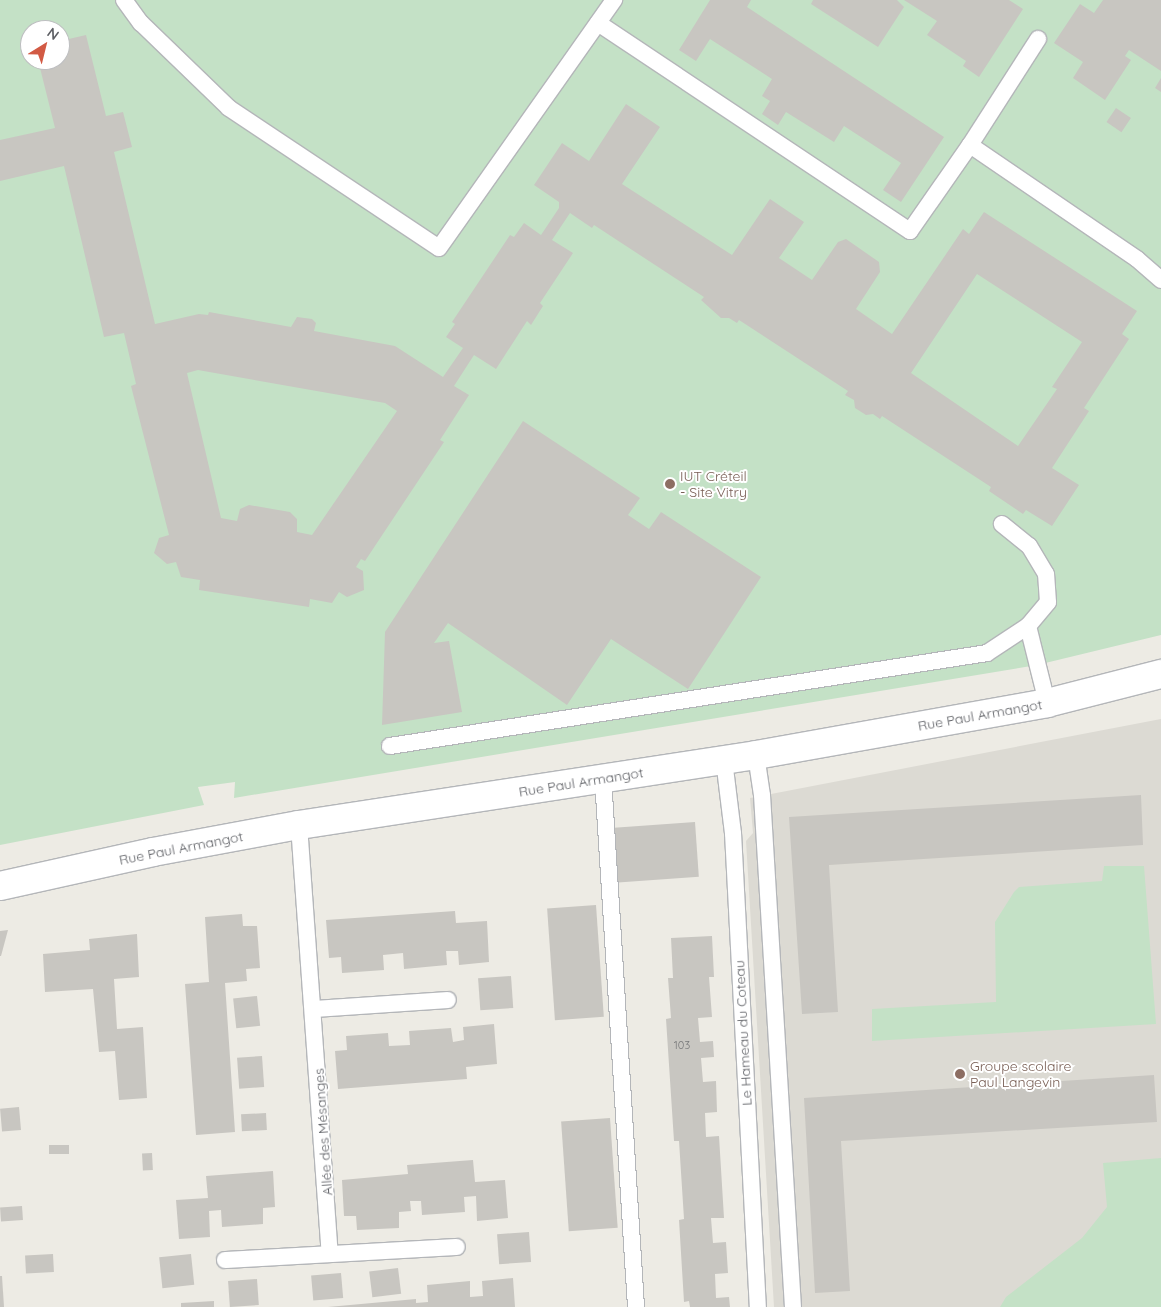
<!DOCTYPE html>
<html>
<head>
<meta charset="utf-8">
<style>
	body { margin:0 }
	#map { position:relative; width:1161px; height:1307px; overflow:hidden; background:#edebe4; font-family:Quicksand,sans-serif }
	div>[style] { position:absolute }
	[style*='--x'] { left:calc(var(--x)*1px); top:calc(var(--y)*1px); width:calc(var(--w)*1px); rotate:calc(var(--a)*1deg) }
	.education>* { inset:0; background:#dcdad3 }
	.green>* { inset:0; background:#c4e1c6 }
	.building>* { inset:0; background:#c8c6c1; transform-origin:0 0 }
	.roads { filter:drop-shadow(1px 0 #b4b6b9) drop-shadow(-1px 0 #b4b6b9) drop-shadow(0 1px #b4b6b9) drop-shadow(0 -1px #b4b6b9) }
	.lane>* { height:16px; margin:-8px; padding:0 8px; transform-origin:8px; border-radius:8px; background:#fff }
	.street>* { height:28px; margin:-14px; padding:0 14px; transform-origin:14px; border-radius:14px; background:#fff }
	.dots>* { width:14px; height:14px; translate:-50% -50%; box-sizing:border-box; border:2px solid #fff; border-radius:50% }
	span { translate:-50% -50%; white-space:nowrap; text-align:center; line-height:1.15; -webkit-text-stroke:4px #fff; paint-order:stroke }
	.number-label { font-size:11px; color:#77787a }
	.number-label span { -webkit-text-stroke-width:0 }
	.education-label { font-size:14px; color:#785e54 }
	.left { translate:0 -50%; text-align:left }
	.street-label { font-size:14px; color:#5c5e63 }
	.north { position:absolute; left:20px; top:20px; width:50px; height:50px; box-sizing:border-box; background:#fff; border:1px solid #bebfc1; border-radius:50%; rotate:36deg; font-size:14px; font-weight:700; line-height:20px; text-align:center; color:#5c5e63 }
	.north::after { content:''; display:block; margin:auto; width:18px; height:22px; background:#d25a44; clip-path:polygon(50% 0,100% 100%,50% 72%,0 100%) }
</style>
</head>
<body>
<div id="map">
	<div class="education">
		<div style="clip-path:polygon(1161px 719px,1161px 1307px,774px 1307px,746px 841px,753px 833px,750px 798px)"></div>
	</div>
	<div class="green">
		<div style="clip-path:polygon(evenodd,0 0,1161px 0,1161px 635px,1037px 665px,234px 798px,235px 782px,198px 787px,204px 805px,0 845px,0 0,30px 30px,60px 30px,60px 60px,30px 60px,30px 30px)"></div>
		<div style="clip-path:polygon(1104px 866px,1144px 866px,1156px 1024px,872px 1041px,872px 1009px,996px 1002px,995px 922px,1014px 892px,1019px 887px,1102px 881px)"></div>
		<div style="clip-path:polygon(1161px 1158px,1161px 1307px,1000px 1307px,1006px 1297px,1082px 1238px,1107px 1207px,1103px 1163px)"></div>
	</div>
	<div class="building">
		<div style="clip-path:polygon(710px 0,751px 0,747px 7px,944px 137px,901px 202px,883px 190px,901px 163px,844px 126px,834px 142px,786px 112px,778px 125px,762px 114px,770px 101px,762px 96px,772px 79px,710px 39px,696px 61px,679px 50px)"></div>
		<div style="clip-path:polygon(813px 0,897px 0,904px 7px,878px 47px,811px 4px)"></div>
		<div style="clip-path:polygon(904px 0,1009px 0,1023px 9px,979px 77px,963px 66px,966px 61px,927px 35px,937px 21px)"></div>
		<div style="clip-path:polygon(1103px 0,1161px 0,1161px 71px,1129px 50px,1125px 56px,1131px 60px,1105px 100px,1073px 78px,1083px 62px,1054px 43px,1080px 4px,1094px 13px)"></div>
		<div style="clip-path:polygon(evenodd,86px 35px,106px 116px,123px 112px,132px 147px,114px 152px,155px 324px,199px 314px,208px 315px,209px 312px,291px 327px,297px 317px,312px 319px,316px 323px,314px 331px,395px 346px,443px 377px,463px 348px,446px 337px,455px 324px,452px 322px,510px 235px,514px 237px,524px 223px,541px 235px,559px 208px,559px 202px,534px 185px,562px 143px,589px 161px,626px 104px,660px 127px,622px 184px,732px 255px,770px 199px,804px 222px,779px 258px,812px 280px,838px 242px,846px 239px,879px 262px,880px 272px,856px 309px,892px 334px,963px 229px,969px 234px,984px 212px,1137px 311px,1122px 334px,1129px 339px,1084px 408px,1089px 411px,1052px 468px,1079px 485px,1052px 526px,1026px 510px,1023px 514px,989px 491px,991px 487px,882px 416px,880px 419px,873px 414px,866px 415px,855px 408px,854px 400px,845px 395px,848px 391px,739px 320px,737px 323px,729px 318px,721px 318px,701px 300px,704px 297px,594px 225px,592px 228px,570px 213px,552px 240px,573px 253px,540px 303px,543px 306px,531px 325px,527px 321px,496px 369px,474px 355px,454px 386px,469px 395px,440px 440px,444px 442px,365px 561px,361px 559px,356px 567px,363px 571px,364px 590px,347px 597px,339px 592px,332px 603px,310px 599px,309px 607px,199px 590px,200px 580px,181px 577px,176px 562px,167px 564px,154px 553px,159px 538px,169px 535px,131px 386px,136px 384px,124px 333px,104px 337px,64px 166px,0 181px,0 140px,55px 128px,38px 60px,60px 60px,60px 41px,86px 35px,977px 274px,1082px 342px,1052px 387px,1057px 389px,1018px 446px,911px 373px,977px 274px,86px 35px,198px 370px,385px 403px,397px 411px,312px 535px,297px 532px,297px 519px,290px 512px,249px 505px,240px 509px,237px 521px,221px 518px,187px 373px,198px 370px)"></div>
		<div style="clip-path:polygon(1161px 78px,1161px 92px,1155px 88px)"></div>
		<div style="left:1116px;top:108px;width:18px;height:17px;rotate:34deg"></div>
		<div style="clip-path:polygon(523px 421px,640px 498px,628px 515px,649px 529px,661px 512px,761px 577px,688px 689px,611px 639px,567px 705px,448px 623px,434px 643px,449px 641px,462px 712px,382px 725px,385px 632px)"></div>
		<div style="clip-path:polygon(1141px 795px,1143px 845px,829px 865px,838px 1012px,802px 1014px,789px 817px)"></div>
		<div style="left:695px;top:822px;width:55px;height:81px;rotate:86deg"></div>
		<div style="left:596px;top:905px;width:112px;height:49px;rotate:86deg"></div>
		<div style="clip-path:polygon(455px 911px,456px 923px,487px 921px,489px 962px,459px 965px,458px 951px,446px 951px,447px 965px,404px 969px,403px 953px,383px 955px,384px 970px,342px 973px,341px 957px,329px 958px,326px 920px)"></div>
		<div style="clip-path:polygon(242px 914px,243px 926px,257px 926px,260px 968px,246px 969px,247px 981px,225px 983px,235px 1132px,196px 1135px,185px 984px,209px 982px,205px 917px)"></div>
		<div style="clip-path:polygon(8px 930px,1px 956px,0 956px,0 931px)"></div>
		<div style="clip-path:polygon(137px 934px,139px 977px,114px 979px,117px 1029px,143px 1027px,147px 1098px,119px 1100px,115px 1051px,99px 1052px,93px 989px,45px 992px,43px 954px,90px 950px,89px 939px)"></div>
		<div style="clip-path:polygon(712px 936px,714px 977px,709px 977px,712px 1017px,698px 1018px,700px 1042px,713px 1041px,714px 1057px,701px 1058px,703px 1082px,716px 1081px,717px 1112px,705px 1113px,706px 1137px,719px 1136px,724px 1218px,711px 1218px,713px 1243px,726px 1242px,728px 1273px,715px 1274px,716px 1298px,729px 1297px,730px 1307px,690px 1307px,689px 1301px,684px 1302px,679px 1220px,684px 1219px,679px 1141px,674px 1141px,666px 1019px,671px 1018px,668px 978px,673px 978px,671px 938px)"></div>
		<div style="left:511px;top:976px;width:32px;height:33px;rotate:86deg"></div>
		<div style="left:257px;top:996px;width:30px;height:24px;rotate:84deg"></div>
		<div style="clip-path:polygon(494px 1024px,497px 1064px,466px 1067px,467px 1079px,338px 1089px,335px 1051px,347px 1050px,346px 1036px,388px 1033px,389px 1046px,410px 1045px,409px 1031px,451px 1028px,453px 1042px,464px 1040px,463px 1027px)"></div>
		<div style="left:262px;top:1056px;width:31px;height:25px;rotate:86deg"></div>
		<div style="clip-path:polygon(1154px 1075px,1157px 1122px,841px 1141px,850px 1291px,815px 1293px,804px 1098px)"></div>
		<div style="left:19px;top:1107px;width:23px;height:19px;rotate:85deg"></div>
		<div style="left:266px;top:1113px;width:17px;height:25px;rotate:87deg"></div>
		<div style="left:610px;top:1118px;width:110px;height:49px;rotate:86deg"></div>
		<div style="left:69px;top:1145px;width:9px;height:20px;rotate:90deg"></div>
		<div style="left:152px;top:1153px;width:17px;height:10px;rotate:87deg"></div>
		<div style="clip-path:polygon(473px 1160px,475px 1182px,505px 1180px,508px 1218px,477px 1221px,476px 1196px,464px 1197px,465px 1212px,422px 1215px,421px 1201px,410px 1201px,411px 1211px,399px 1212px,399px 1228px,357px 1230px,356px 1216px,344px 1216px,342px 1180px,408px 1174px,407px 1165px)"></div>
		<div style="clip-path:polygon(273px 1171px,275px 1207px,263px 1208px,263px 1224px,222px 1227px,221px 1210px,209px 1211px,210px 1237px,179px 1239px,176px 1200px,208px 1198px,206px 1176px)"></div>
		<div style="left:22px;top:1206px;width:14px;height:22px;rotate:86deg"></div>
		<div style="left:529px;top:1232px;width:30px;height:32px;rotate:86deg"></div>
		<div style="left:53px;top:1254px;width:18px;height:28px;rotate:87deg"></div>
		<div style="left:191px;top:1254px;width:31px;height:32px;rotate:84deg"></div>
		<div style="left:398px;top:1268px;width:26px;height:29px;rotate:83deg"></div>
		<div style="left:341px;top:1273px;width:25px;height:30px;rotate:85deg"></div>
		<div style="clip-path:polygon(0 1276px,2px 1276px,4px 1307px,0 1307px)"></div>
		<div style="clip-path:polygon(513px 1278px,515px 1307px,328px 1307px,416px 1299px,416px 1303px,428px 1302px,427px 1285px,470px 1281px,470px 1297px,483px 1296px,482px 1281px)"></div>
		<div style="left:257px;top:1279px;width:26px;height:29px;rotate:86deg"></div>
		<div style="clip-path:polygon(214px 1301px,214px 1307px,181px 1307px,181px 1303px)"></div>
	</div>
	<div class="roads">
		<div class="lane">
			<div style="--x:124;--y:0;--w:29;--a:54"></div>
			<div style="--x:141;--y:23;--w:122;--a:44"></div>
			<div style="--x:229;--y:108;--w:252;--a:33.7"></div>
			<div style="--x:439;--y:248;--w:304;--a:-54.8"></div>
			<div style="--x:598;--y:23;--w:375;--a:33.7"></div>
			<div style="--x:910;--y:231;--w:105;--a:-55.1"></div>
			<div style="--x:970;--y:145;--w:202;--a:34.3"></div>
			<div style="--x:1137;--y:259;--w:32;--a:41"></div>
			<div style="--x:970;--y:145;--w:126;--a:-57.3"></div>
			<div style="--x:1028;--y:626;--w:79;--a:76.1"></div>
			<div style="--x:390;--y:746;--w:604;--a:-8.85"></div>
			<div style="--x:987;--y:653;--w:49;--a:-33.4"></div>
			<div style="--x:1028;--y:626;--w:31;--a:-50"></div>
			<div style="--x:1048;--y:602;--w:28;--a:-94"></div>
			<div style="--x:1046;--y:574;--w:33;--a:-121"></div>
			<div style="--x:1029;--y:546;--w:35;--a:-141"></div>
			<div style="--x:756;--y:755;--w:40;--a:81.5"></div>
			<div style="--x:762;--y:795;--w:513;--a:86.54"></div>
			<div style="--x:724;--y:760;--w:74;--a:83"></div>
			<div style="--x:733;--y:833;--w:475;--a:87"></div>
			<div style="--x:603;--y:778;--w:530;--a:86.43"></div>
			<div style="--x:299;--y:825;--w:430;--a:85.9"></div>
			<div style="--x:315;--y:1009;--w:133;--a:-3.9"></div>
			<div style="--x:225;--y:1260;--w:232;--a:-3.2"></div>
		</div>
		<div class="street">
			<div style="--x:0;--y:886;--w:157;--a:-12.5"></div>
			<div style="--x:153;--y:852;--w:148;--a:-10.5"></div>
			<div style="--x:299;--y:825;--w:462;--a:-8.7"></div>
			<div style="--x:756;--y:755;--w:296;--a:-10.1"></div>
			<div style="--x:1047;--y:703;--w:118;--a:-14.3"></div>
		</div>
	</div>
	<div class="dots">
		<div style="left:670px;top:484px;background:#8d6e63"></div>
		<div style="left:960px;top:1074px;background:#8d6e63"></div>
	</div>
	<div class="number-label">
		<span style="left:682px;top:1045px">103</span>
	</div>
	<div class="education-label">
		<span class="left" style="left:680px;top:484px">IUT Créteil<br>- Site Vitry</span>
		<span class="left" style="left:970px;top:1074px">Groupe scolaire<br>Paul Langevin</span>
	</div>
	<div class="street-label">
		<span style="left:980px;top:715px;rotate:-10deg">Rue Paul Armangot</span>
		<span style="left:581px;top:782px;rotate:-9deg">Rue Paul Armangot</span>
		<span style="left:181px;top:848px;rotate:-11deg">Rue Paul Armangot</span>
		<span style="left:743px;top:1033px;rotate:-93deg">Le Hameau du Coteau</span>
		<span style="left:323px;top:1132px;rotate:-94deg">Allée des Mésanges</span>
	</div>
	<div class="north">N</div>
</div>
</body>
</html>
